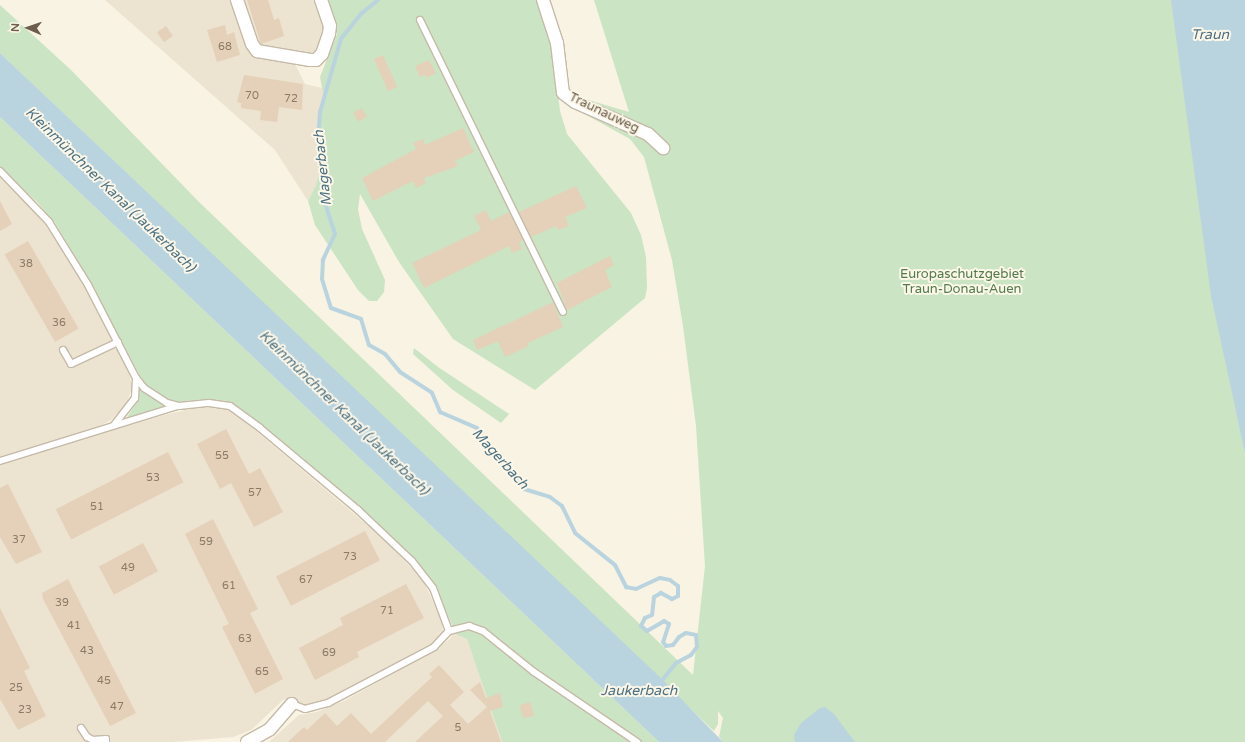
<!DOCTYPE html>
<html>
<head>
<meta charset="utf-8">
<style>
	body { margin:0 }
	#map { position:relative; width:1245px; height:742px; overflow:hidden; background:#f8f3e2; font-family:"Varela Round",sans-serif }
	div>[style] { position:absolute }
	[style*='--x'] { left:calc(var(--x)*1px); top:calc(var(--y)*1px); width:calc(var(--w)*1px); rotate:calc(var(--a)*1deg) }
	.residential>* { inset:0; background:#ece3d0 }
	.green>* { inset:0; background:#cbe4c3 }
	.water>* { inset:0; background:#bad4df }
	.stream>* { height:4px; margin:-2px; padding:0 2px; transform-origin:2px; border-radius:2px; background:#bad4df }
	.building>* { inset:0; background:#e5d1b9; transform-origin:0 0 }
	.roads { filter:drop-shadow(1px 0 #c5baa8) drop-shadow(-1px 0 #c5baa8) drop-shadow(0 1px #c5baa8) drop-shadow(0 -1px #c5baa8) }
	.lane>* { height:6px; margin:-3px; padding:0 3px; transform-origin:3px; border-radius:3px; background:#fff }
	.street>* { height:12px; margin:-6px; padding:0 6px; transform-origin:6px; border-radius:6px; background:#fff }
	span { translate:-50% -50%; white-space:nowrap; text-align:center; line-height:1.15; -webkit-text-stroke:4px #fcf7e8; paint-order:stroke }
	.number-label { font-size:11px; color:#8b7a67 }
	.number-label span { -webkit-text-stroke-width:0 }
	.street-label { font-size:13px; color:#6d5d4c }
	.park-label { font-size:13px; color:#537c4c }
	.water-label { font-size:14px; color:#4c7284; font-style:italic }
	.north { position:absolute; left:8px; top:8px; width:40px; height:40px; -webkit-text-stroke:3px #fcf7e8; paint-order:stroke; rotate:272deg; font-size:11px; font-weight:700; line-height:16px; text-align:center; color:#6d5d4c }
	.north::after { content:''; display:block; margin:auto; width:14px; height:18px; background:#6d5d4c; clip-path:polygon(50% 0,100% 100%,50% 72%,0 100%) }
</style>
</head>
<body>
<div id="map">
	<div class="residential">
		<div style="clip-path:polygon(105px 0,233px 0,253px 58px,295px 64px,305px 84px,322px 88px,324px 99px,320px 112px,320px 169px,316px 185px,308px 201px,275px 150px)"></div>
		<div style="clip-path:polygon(242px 0,316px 0,325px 27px,324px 35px,315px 53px,311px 55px,264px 48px,257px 43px)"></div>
		<div style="clip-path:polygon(0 178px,37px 213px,67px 256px,88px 292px,128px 368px,132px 387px,127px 404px,111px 420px,98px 427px,0 457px)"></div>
		<div style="clip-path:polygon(202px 406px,225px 409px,237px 415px,385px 540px,423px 580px,442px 621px,443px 634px,431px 645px,327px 700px,304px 706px,284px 699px,251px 730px,233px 737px,173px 742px,0 742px,0 463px,161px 416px)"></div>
		<div style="clip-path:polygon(453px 633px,467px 639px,502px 742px,269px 742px,299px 715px,317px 712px,344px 701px,425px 656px,450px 639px)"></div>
	</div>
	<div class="green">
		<div style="clip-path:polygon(325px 0,538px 0,551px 37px,560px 111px,567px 134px,631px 213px,641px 235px,646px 257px,647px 288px,645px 298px,535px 390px,453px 339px,399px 262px,360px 194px,358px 209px,362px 229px,385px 280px,384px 292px,377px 301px,369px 301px,358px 290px,315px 225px,308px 201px,316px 185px,320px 169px,320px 112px,324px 99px,320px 77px,337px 34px)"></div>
		<div style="clip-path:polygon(594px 0,1245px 0,1245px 742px,723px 742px,719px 737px,723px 718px,718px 711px,718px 724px,714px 731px,0 53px,0 5px,71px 70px,199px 202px,693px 675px,705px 566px,696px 426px,683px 326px,672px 260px,644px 157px,630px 139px,572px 107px,575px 96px,629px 112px)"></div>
		<div style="clip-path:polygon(0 117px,659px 742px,639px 742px,537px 671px,479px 626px,453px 627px,432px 580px,410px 555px,327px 480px,235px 406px,210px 399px,174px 402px,150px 389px,140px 376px,84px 271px,55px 223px,37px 202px,0 168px)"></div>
		<div style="clip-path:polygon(414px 348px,438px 367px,509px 414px,501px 423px,453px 390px,413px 354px)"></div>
		<div style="clip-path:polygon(141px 389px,165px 407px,126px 419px,137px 402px)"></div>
		<div style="clip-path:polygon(461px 629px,478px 631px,548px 685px,633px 742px,502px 742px,467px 639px,453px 633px)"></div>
	</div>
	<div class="water">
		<div style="clip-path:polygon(1171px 0,1245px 0,1245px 453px,1211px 296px)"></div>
		<div style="clip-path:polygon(0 53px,662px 679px,723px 742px,659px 742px,0 117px)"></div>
		<div style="clip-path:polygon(825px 707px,834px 714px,855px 742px,795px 742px,794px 735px,801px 723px,820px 708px)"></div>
	</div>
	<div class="stream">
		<div style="--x:378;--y:0;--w:22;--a:141"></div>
		<div style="--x:361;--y:14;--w:32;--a:129"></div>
		<div style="--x:341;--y:39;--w:76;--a:106"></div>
		<div style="--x:320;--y:112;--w:30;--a:94"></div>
		<div style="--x:318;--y:142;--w:58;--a:84.1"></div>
		<div style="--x:324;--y:200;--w:36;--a:72"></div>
		<div style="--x:335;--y:234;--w:29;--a:115"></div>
		<div style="--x:323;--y:260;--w:19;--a:93"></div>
		<div style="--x:322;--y:279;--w:30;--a:73"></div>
		<div style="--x:331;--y:308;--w:32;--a:20"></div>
		<div style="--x:361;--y:319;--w:27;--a:73"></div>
		<div style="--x:369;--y:345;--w:18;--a:29"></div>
		<div style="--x:385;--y:354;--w:23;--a:50"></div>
		<div style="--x:400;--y:372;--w:38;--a:33"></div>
		<div style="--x:432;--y:393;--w:21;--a:67"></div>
		<div style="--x:440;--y:412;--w:40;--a:23.4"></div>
		<div style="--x:477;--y:428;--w:11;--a:63"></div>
		<div style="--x:482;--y:438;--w:34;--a:45"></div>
		<div style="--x:506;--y:462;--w:32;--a:56"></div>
		<div style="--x:524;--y:489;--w:27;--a:17"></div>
		<div style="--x:550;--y:497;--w:15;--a:37"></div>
		<div style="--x:562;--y:506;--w:30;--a:64"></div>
		<div style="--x:575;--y:533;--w:51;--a:38.7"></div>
		<div style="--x:615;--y:565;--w:25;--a:63"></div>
		<div style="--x:626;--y:587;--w:10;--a:11"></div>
		<div style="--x:636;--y:589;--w:26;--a:-25"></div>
		<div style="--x:660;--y:578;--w:10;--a:11"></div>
		<div style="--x:670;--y:580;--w:10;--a:37"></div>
		<div style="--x:678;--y:586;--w:10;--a:90"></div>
		<div style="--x:678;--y:596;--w:7;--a:153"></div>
		<div style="--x:672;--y:599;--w:13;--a:-151"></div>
		<div style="--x:661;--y:593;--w:8;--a:150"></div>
		<div style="--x:654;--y:597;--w:18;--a:96"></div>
		<div style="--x:652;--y:615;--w:8;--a:157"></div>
		<div style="--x:645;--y:618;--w:9;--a:117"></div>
		<div style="--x:641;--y:626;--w:8;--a:40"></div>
		<div style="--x:647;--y:631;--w:20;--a:-30"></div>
		<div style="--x:664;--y:621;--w:6;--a:31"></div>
		<div style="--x:669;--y:624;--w:19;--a:108"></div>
		<div style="--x:663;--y:642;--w:5;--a:53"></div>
		<div style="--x:666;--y:646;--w:7;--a:-8"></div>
		<div style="--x:673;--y:645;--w:10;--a:-53"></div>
		<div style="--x:679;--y:637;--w:8;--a:-30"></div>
		<div style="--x:686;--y:633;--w:10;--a:11"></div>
		<div style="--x:696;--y:635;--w:12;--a:85"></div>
		<div style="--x:697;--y:647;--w:10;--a:127"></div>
		<div style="--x:691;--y:655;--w:17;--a:152"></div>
		<div style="--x:676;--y:663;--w:26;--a:129"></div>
	</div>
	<div class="building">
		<div style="clip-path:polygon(247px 0,268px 0,274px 20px,279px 18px,284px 36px,261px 44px)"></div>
		<div style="clip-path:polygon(225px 25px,227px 35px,234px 32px,240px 55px,217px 62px,207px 30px)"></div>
		<div style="left:166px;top:26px;width:12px;height:11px;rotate:55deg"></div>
		<div style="left:383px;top:55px;width:35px;height:10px;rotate:66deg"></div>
		<div style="clip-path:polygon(429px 60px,436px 73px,426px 78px,425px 75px,420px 77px,415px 66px)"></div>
		<div style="clip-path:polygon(244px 75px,303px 84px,302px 110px,279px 107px,277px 122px,260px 120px,261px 111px,241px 108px,241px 103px,237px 102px)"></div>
		<div style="left:362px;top:108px;width:10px;height:10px;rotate:61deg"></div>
		<div style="clip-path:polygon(463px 128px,474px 152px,455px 161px,458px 166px,424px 178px,426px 183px,416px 188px,413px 181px,373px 201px,362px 178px,416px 149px,413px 143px,423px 139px,425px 145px)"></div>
		<div style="clip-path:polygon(576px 186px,587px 208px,565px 217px,569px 226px,558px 230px,556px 226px,531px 237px,519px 212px)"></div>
		<div style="clip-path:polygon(0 201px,12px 224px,0 231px)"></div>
		<div style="clip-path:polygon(486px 210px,491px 221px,509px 212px,523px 240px,519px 242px,522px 249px,512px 253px,509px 246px,424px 288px,412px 263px,481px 230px,474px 216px)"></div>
		<div style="left:28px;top:241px;width:101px;height:27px;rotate:60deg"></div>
		<div style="clip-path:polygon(610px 256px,614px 265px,605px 270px,612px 287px,567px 310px,557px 283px)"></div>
		<div style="clip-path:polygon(553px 302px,563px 327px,528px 343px,529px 346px,505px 357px,498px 341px,477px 350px,473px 340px)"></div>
		<div style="clip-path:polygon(226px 429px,249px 474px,260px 468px,283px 512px,254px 527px,231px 483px,220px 489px,197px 444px)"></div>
		<div style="left:168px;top:452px;width:34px;height:126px;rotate:63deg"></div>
		<div style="clip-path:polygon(8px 484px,42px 552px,16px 564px,0 537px,0 488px)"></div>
		<div style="clip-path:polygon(213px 519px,258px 609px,250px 613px,283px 679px,255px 694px,222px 627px,229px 624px,185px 534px)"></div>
		<div style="left:365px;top:531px;width:33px;height:100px;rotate:63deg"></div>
		<div style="left:143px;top:543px;width:32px;height:50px;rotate:62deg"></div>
		<div style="clip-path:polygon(68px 579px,136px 713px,110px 726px,43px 599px,42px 593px)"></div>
		<div style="clip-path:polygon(406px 584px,424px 618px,357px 652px,359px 657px,315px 680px,299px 648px,343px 625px,340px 618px)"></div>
		<div style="clip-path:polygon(0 608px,30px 668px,24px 671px,46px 716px,18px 730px,0 699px)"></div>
		<div style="clip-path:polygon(439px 665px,464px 692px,450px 705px,468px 724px,487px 707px,470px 690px,480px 682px,486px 698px,500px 693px,503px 707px,490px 711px,501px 742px,415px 742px,443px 716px,428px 701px,385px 742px,288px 742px,304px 727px,307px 730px,325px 713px,337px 726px,351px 713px,371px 734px,432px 677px,429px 674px)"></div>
		<div style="left:530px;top:702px;width:14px;height:11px;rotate:73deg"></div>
	</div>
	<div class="roads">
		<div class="lane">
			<div style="--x:420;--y:20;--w:325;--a:63.9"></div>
			<div style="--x:0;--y:171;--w:71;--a:46.1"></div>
			<div style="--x:49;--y:222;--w:74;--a:58.2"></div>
			<div style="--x:88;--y:285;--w:105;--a:62.7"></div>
			<div style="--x:136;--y:378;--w:13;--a:51"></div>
			<div style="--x:144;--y:388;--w:27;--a:33"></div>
			<div style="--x:167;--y:403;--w:12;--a:14"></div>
			<div style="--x:179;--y:406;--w:30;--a:-6"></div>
			<div style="--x:209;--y:403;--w:21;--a:8"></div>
			<div style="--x:230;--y:406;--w:37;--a:36"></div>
			<div style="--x:260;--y:428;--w:128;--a:39.9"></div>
			<div style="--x:358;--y:510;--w:74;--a:43.4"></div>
			<div style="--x:412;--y:561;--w:34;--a:52"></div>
			<div style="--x:433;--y:588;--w:46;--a:69.6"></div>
			<div style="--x:63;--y:350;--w:16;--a:60"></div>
			<div style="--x:71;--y:364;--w:52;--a:-25.1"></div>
			<div style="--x:114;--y:425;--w:34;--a:-52"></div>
			<div style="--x:135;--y:398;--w:20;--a:-87"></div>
			<div style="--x:0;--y:461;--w:186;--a:-17.2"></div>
			<div style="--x:292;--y:704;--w:14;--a:21"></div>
			<div style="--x:305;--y:709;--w:24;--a:-15"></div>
			<div style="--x:328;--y:703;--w:120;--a:-27.8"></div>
			<div style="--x:434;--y:647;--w:22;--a:-47"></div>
			<div style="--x:449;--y:631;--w:21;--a:-14"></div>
			<div style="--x:469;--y:626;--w:15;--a:20"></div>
			<div style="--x:483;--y:631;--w:65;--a:38.8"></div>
			<div style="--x:534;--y:672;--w:125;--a:34.2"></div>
			<div style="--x:81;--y:728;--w:11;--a:56"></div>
			<div style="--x:87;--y:737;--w:7;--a:27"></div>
			<div style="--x:93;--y:740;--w:13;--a:-4"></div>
			<div style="--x:106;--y:739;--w:3;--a:90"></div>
		</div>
		<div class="street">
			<div style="--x:237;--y:0;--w:46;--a:71.2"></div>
			<div style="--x:252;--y:44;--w:9;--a:54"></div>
			<div style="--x:257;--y:51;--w:54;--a:9.6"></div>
			<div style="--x:310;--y:60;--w:6;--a:0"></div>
			<div style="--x:316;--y:60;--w:8;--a:-45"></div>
			<div style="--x:322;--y:54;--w:21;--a:-71"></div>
			<div style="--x:329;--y:34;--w:8;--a:-83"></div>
			<div style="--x:330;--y:26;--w:28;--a:-109"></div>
			<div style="--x:543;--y:0;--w:45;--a:72"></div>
			<div style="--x:557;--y:43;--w:50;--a:83.2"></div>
			<div style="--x:563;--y:93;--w:15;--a:37"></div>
			<div style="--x:575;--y:102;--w:80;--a:23.7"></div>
			<div style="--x:648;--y:134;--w:21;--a:43"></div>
			<div style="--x:247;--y:742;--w:26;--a:-29"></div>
			<div style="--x:270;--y:729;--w:33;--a:-49"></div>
		</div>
	</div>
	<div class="number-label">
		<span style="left:225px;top:47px">68</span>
		<span style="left:252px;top:96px">70</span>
		<span style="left:291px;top:99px">72</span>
		<span style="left:26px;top:264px">38</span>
		<span style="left:59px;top:323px">36</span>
		<span style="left:222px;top:456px">55</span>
		<span style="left:153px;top:478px">53</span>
		<span style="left:255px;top:493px">57</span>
		<span style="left:97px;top:507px">51</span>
		<span style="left:19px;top:540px">37</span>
		<span style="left:206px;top:542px">59</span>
		<span style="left:350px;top:557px">73</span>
		<span style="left:128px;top:568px">49</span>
		<span style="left:306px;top:580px">67</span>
		<span style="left:229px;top:586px">61</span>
		<span style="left:62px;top:603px">39</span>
		<span style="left:387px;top:611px">71</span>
		<span style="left:74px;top:626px">41</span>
		<span style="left:245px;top:639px">63</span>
		<span style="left:87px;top:651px">43</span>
		<span style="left:329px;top:653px">69</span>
		<span style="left:262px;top:672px">65</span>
		<span style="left:104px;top:681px">45</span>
		<span style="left:16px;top:688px">25</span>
		<span style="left:117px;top:707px">47</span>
		<span style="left:25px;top:710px">23</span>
		<span style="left:458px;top:728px">5</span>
	</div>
	<div class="street-label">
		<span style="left:604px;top:113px;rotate:26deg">Traunauweg</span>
	</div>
	<div class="park-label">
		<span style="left:962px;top:282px">Europaschutzgebiet<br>Traun-Donau-Auen</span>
	</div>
	<div class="water-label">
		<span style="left:1210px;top:35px">Traun</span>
		<span style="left:323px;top:168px;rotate:-96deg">Magerbach</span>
		<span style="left:110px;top:190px;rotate:44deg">Kleinmünchner Kanal (Jaukerbach)</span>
		<span style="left:344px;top:413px;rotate:44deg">Kleinmünchner Kanal (Jaukerbach)</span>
		<span style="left:500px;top:459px;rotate:48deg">Magerbach</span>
		<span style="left:639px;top:691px">Jaukerbach</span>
	</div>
	<div class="north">N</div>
</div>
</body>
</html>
